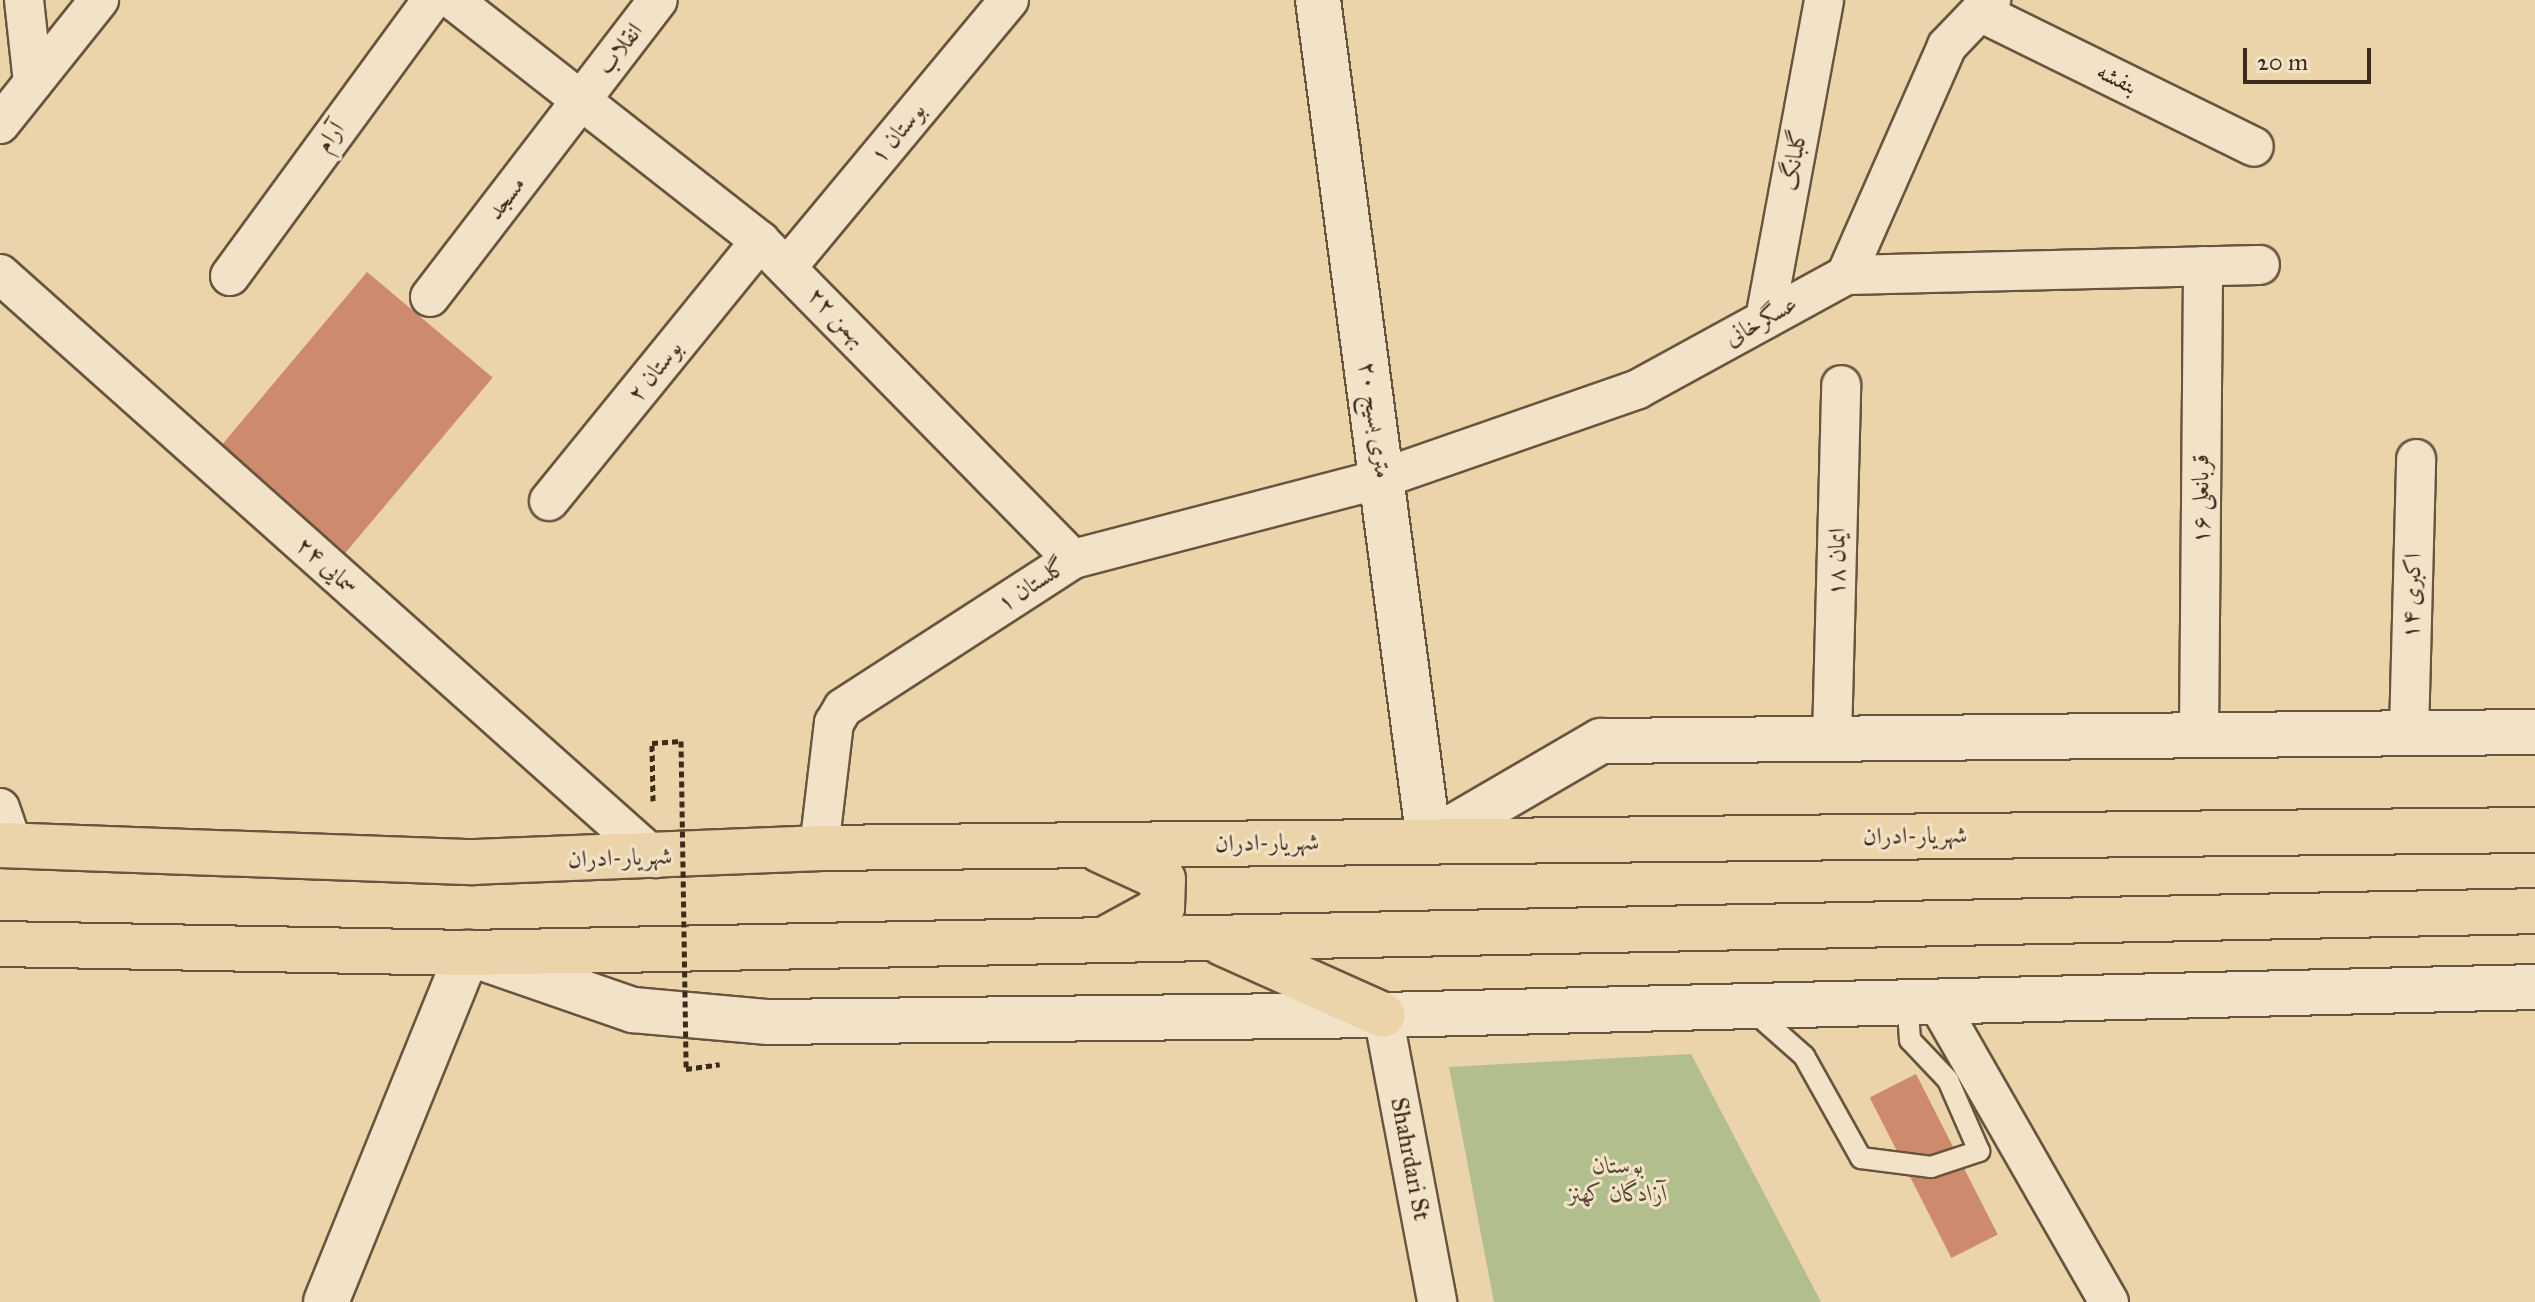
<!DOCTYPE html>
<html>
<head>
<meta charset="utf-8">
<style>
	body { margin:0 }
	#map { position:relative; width:2535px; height:1302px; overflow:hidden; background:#ebd4aa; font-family:"IM FELL Great Primer",Amiri,serif }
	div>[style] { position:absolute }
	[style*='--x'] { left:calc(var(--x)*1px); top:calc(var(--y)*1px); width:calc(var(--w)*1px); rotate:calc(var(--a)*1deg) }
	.green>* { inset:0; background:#b2be8c }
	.building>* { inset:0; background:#ce8a6c; transform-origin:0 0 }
	.path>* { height:5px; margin-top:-2.5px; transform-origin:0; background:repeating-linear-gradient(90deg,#3c2b1a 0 6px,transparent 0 10px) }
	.roads { filter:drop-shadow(2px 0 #68553e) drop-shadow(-2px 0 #68553e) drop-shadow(0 2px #68553e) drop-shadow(0 -2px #68553e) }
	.lane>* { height:20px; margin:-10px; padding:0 10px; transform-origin:10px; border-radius:10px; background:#f2e3c8 }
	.street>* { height:38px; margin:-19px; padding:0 19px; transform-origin:19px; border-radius:19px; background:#f2e3c8 }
	.secondary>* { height:44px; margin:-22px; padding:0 22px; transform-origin:22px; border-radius:22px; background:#f2e3c8 }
	.primary>* { height:44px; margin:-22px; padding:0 22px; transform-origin:22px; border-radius:22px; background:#ebd4aa }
	.path-bridge>* { height:5px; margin-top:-2.5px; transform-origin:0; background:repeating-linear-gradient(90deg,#3c2b1a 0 6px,transparent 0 10px) }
	span { translate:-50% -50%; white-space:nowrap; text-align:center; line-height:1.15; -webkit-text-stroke:6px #f2e3c8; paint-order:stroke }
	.street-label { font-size:24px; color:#3c2b1a }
	.park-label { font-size:24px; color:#544831; font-style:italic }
	.scale { position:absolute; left:2243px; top:48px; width:128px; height:36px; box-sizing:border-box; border:4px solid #3c2b1a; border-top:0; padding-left:10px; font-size:24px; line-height:28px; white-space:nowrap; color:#3c2b1a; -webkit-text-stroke:6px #f2e3c8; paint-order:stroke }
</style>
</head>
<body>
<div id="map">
	<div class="green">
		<div style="clip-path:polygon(1691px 1054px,1821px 1302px,1494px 1302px,1449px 1067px)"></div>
	</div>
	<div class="building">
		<div style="left:367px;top:272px;width:164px;height:230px;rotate:40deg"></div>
		<div style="left:1916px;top:1074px;width:180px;height:52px;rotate:63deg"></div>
	</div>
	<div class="path">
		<div style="--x:653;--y:801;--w:58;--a:-91"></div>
		<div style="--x:652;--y:743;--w:29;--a:-4"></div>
		<div style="--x:686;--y:1069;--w:34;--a:-8"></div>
	</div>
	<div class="roads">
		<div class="lane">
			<div style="--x:1753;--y:1011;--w:68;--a:41.4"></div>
			<div style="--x:1804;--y:1056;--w:117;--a:60.8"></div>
			<div style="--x:1861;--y:1158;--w:71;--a:7.3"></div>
			<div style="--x:1931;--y:1167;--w:51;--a:-18.4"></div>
			<div style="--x:1979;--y:1151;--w:77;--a:-113.6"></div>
			<div style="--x:1948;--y:1080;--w:55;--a:-133.5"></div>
			<div style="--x:1910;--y:1040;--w:39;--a:-94"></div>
		</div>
		<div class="street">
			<div style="--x:24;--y:0;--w:83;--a:83.8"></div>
			<div style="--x:453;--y:0;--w:390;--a:38.1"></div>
			<div style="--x:760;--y:241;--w:446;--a:45.5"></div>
			<div style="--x:1980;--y:12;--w:305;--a:26.2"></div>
			<div style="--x:0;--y:124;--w:159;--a:-51.4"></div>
			<div style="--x:788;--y:266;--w:346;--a:-50.3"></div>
			<div style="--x:0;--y:274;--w:878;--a:41.72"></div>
			<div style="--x:1846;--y:275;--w:414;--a:-1.4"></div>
			<div style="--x:230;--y:276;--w:342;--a:-53.8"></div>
			<div style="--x:430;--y:297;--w:374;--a:-52.5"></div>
			<div style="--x:1765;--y:319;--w:324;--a:-79.5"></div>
			<div style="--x:549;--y:501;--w:335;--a:-50.9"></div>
			<div style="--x:2199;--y:733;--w:467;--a:-89.5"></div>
			<div style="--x:2409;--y:733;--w:274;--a:-88.5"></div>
			<div style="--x:1832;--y:739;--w:354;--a:-88.5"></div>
			<div style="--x:0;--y:808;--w:39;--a:71"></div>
			<div style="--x:819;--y:848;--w:126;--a:-83.2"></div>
			<div style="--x:834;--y:723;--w:17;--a:-59"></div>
			<div style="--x:843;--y:708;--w:274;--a:-32.9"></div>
			<div style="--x:1073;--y:559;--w:320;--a:-14.6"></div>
			<div style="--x:1383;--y:478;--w:270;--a:-19.2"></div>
			<div style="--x:1638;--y:389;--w:237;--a:-28.7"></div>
			<div style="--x:1846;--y:275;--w:250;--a:-66.2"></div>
			<div style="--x:1947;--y:46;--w:64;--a:-46.3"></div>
			<div style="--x:1936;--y:1000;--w:348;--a:60.2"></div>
			<div style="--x:1383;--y:1015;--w:292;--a:79.3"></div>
		</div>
		<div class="secondary">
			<div style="--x:1318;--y:0;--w:848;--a:82.48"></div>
			<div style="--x:1429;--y:841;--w:199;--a:-30.2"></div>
			<div style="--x:1601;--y:741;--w:934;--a:-0.55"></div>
			<div style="--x:326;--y:1302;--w:377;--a:-67.9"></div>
			<div style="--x:468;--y:953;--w:175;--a:19.1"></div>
			<div style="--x:633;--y:1010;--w:136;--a:5.1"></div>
			<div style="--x:768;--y:1022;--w:615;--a:-0.65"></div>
			<div style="--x:1383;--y:1015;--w:1152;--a:-1.39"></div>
		</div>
		<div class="primary">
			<div style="--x:0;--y:845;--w:473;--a:2.1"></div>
			<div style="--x:473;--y:862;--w:346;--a:-2.3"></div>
			<div style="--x:819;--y:848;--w:1716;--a:-0.6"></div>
			<div style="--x:1100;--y:850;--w:69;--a:24.7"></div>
			<div style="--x:1163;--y:879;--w:29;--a:92"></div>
			<div style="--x:1162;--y:908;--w:60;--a:151.3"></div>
			<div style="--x:1222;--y:943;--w:176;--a:24.1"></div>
			<div style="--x:0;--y:944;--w:468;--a:1.1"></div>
			<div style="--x:468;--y:953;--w:2067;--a:-1.16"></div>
		</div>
	</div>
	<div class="path-bridge">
		<div style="--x:681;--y:741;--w:328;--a:89.1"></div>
	</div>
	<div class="street-label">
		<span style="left:620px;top:49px;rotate:-52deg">انقلاب</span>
		<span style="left:2117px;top:79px;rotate:26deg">بنفشه</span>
		<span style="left:898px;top:133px;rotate:-50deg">بوستان ۱</span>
		<span style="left:330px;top:137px;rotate:-54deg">آرام</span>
		<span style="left:1794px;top:160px;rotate:-80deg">گلبانگ</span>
		<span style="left:506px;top:198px;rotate:-53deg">مسجد</span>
		<span style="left:837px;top:317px;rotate:46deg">۲۲ بهمن</span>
		<span style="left:1761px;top:321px;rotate:-29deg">عسگرخانی</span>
		<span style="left:655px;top:371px;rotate:-51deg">بوستان ۲</span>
		<span style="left:1375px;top:420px;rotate:82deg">۲۰ متری بسیج</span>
		<span style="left:2201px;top:499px;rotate:-90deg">قربانعلی ۱۶</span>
		<span style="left:1837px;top:562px;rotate:-89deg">ایمان ۱۸</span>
		<span style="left:327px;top:566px;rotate:42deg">سمایی ۲۴</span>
		<span style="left:1032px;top:585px;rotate:-33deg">گلستان ۱</span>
		<span style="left:2412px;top:596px;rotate:-88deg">اکبری ۱۴</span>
		<span style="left:1915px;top:836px;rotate:-1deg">شهریار-ادران</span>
		<span style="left:1267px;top:843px;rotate:-1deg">شهریار-ادران</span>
		<span style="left:620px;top:858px;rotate:-2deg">شهریار-ادران</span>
		<span style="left:1410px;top:1159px;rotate:79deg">Shahrdari St</span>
	</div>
	<div class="park-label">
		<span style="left:1618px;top:1180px">بوستان<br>آزادگان کهنز</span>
	</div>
	<div class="scale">20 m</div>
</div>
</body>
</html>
